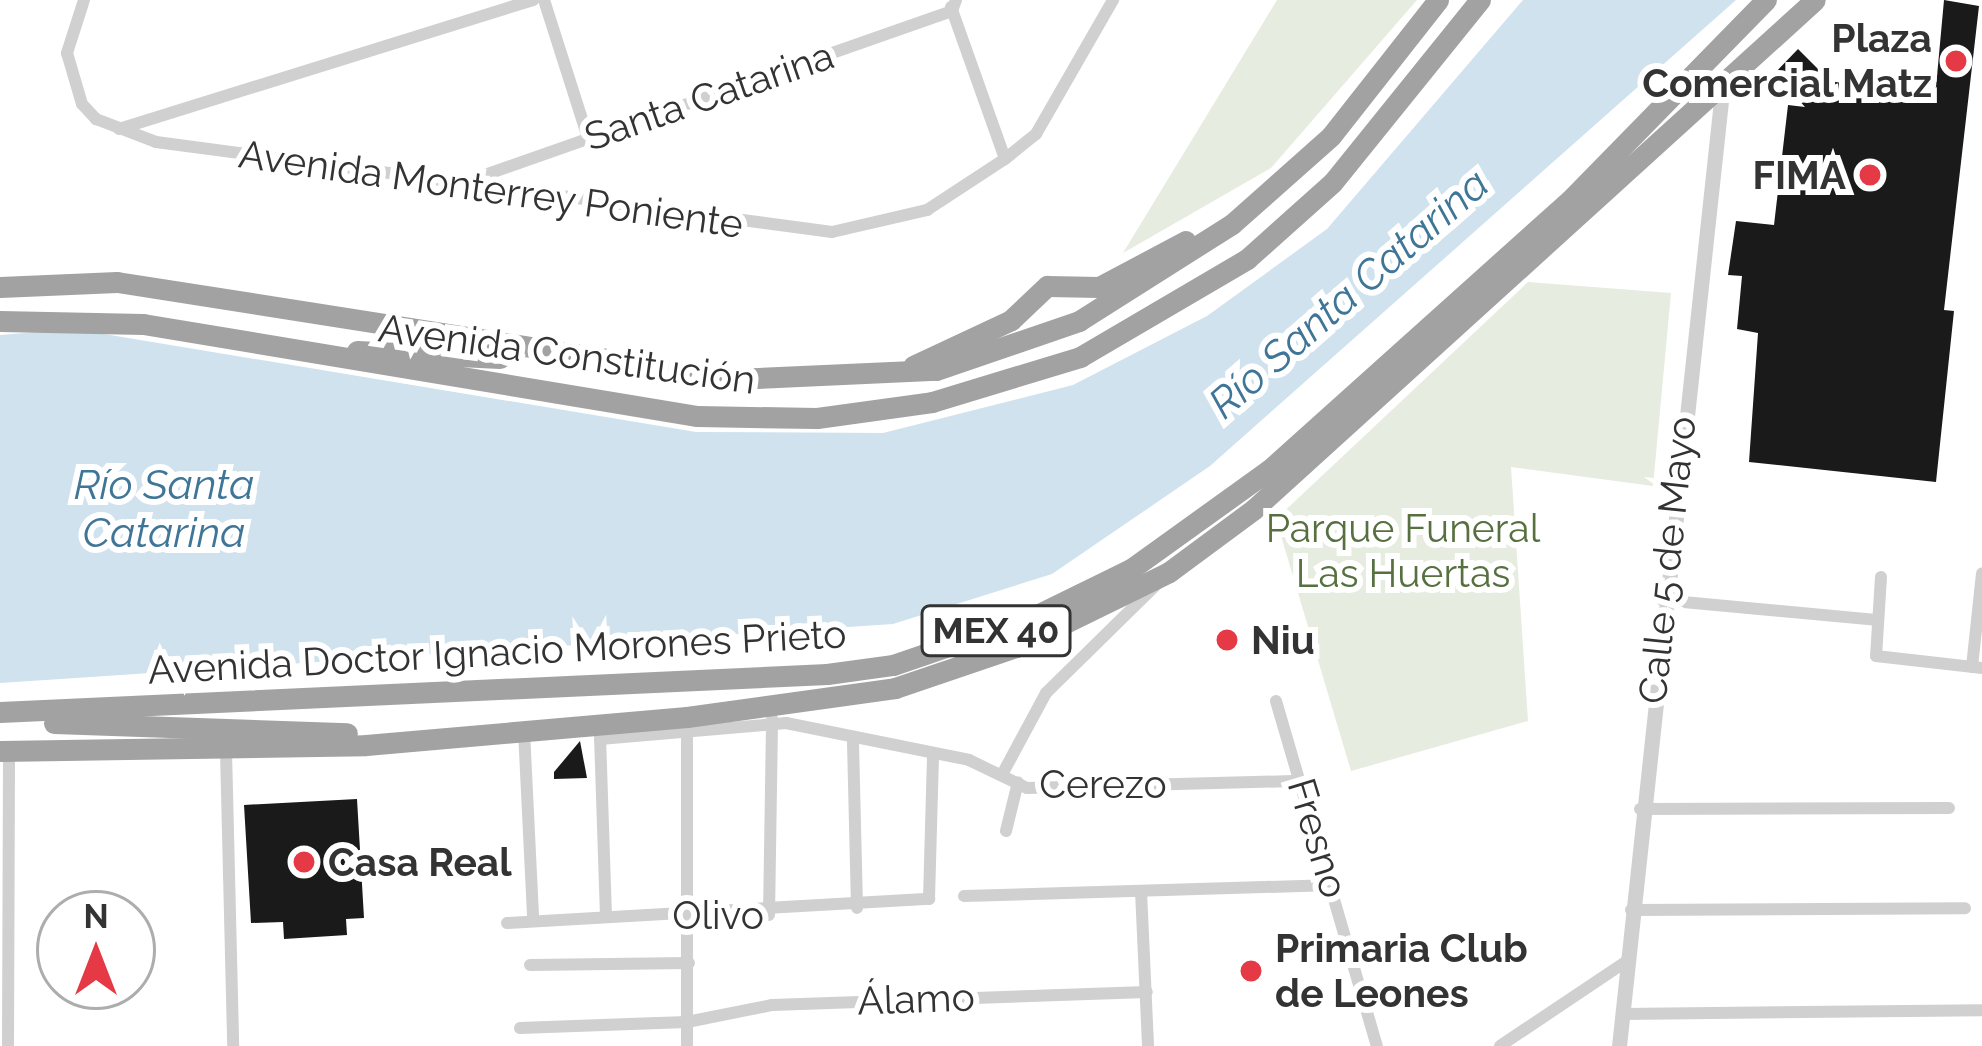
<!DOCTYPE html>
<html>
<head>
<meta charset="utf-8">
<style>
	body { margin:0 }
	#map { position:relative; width:1982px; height:1046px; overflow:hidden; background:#fff; font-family:Raleway,sans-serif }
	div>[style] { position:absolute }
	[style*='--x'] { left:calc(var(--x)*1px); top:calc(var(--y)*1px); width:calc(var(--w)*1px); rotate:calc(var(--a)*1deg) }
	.green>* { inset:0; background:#e6ecdf }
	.water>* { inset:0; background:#cfe2ee }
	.building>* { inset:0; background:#1a1a1a }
	.minor>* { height:12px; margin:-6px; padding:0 6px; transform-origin:6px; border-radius:6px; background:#d0d0d0 }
	.tertiary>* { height:15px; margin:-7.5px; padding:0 7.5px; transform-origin:7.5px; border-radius:7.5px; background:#d0d0d0 }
	.trunk>* { height:21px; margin:-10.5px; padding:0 10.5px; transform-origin:10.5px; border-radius:10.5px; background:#a2a2a2 }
	.dots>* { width:33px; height:33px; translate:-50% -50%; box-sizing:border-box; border:6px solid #fff; border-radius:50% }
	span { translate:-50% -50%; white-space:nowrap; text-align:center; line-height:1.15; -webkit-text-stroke:12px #fff; paint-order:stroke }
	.shield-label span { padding:3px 9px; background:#fff; border:3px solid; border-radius:9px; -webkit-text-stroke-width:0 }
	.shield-label { font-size:36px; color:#333; font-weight:700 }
	.poi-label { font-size:39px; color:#333; font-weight:700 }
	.right { translate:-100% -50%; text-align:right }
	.left { translate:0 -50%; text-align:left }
	.street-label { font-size:39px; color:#333 }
	.park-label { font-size:39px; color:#56703f }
	.water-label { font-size:42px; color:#3f7597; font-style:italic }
	.north { position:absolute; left:36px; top:890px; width:120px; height:120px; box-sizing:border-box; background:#fff; border:3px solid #adadad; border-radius:50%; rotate:0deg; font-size:33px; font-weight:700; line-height:48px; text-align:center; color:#333 }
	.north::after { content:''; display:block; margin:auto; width:42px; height:54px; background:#e63946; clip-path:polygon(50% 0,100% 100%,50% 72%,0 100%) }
</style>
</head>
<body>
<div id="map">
	<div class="green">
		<div style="clip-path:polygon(1277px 0,1417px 0,1271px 168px,1123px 253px)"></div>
		<div style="clip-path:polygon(1528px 282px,1671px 293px,1653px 486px,1511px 467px,1528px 721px,1351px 771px,1276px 519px)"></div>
	</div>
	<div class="water">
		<div style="clip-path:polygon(1523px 0,1736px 0,1210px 466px,1052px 574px,893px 624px,0 683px,0 335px,74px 329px,696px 432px,883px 433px,1073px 385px,1207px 316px,1327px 229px)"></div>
	</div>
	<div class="building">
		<div style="clip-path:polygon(1944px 0,1979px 6px,1944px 310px,1954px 311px,1936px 482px,1749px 462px,1758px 333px,1737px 329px,1742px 276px,1728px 275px,1736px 221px,1774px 225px,1788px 105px,1805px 107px,1775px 73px,1798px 49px,1830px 81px,1922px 96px,1936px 87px)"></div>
		<div style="clip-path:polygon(580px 741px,587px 778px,554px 779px,554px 772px)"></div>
		<div style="clip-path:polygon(357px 799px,364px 918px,346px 919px,347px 935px,284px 939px,283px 922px,251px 923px,244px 805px)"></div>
	</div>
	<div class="minor">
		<div style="--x:84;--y:0;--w:56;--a:107.8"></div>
		<div style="--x:67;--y:53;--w:53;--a:73.6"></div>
		<div style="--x:82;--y:104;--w:21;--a:47"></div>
		<div style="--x:96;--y:119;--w:64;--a:21"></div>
		<div style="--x:156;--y:142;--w:682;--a:7.58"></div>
		<div style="--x:832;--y:232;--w:98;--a:-13"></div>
		<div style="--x:927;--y:210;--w:93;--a:-33.2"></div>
		<div style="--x:1005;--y:159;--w:40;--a:-39"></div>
		<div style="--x:1036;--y:134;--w:155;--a:-60.1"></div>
		<div style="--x:544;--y:0;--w:145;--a:72.3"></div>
		<div style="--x:951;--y:7;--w:161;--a:70.4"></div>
		<div style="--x:119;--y:129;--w:434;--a:-17.3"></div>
		<div style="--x:462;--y:183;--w:519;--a:-19.34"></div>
		<div style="--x:952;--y:11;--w:12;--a:-70"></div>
		<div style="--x:1881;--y:577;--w:79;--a:93.6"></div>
		<div style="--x:1876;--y:656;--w:107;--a:6.5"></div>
		<div style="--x:1662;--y:600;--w:215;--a:5.3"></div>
		<div style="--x:1972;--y:667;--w:94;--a:-83.9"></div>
		<div style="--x:1276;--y:701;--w:359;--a:73.7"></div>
		<div style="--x:687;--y:723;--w:323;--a:90"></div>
		<div style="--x:524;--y:731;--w:187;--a:87.2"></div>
		<div style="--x:600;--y:736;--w:179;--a:88.1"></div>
		<div style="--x:600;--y:739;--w:187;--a:-4.9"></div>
		<div style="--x:786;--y:723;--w:187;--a:11.4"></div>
		<div style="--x:969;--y:760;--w:64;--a:25.8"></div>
		<div style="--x:1027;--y:788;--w:274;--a:-1.5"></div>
		<div style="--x:853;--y:743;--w:165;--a:88.6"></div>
		<div style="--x:226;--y:751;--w:295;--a:88.6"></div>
		<div style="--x:1004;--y:771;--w:89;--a:-61.7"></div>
		<div style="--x:1046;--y:693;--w:156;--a:-44.5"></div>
		<div style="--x:1640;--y:809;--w:309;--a:-0.2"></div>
		<div style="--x:1006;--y:831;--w:50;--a:-76.2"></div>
		<div style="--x:1141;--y:891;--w:155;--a:87.4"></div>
		<div style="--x:964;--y:896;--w:369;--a:-1.7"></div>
		<div style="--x:1631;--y:910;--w:334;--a:-0.3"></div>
		<div style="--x:769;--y:915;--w:196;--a:-89.1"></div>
		<div style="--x:507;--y:923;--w:423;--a:-3.3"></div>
		<div style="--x:929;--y:899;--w:145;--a:-88.4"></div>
		<div style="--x:530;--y:965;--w:159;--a:-0.7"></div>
		<div style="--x:1622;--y:1014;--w:360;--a:-0.6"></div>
		<div style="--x:520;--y:1028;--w:167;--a:-2.1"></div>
		<div style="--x:687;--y:1022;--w:87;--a:-11.3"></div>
		<div style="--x:772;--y:1005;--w:375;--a:-2"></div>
		<div style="--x:8;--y:1046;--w:295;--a:-89.8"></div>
		<div style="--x:1500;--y:1046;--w:153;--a:-33.8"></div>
	</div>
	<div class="tertiary">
		<div style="--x:1619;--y:1046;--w:969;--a:-83.84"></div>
	</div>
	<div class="trunk">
		<div style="--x:0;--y:287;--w:117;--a:-2.4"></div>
		<div style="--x:117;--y:282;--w:626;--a:8.92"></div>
		<div style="--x:735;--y:379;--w:201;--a:-2.6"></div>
		<div style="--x:936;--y:370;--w:151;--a:-18.9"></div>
		<div style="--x:1079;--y:321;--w:181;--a:-32.4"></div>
		<div style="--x:1232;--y:224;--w:132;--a:-41.6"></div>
		<div style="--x:1331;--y:136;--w:173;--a:-51.8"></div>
		<div style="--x:0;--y:321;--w:143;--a:1.2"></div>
		<div style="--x:143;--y:324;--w:562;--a:9.43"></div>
		<div style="--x:697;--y:416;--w:120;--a:1"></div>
		<div style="--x:817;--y:418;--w:116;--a:-7.9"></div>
		<div style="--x:932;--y:402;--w:155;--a:-16.9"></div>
		<div style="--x:1080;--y:357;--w:194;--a:-30.4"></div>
		<div style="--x:1247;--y:259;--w:115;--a:-41.8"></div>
		<div style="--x:1333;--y:182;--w:234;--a:-51.1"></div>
		<div style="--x:357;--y:351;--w:143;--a:2.8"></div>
		<div style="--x:913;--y:366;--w:108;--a:-25.1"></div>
		<div style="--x:1011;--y:320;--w:50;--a:-43.4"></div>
		<div style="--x:1047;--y:286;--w:52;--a:1.1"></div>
		<div style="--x:1099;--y:287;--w:98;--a:-27.9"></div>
		<div style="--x:0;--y:712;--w:828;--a:-2.63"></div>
		<div style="--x:827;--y:674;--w:67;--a:-7.8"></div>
		<div style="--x:893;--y:665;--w:148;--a:-18.9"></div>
		<div style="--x:1033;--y:617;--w:109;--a:-26.1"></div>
		<div style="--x:1131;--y:569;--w:170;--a:-35.7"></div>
		<div style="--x:1269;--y:470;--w:404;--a:-41.9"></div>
		<div style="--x:1570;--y:200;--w:280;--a:-45.6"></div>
		<div style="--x:54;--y:723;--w:293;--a:2"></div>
		<div style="--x:0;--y:751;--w:366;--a:-0.9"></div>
		<div style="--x:366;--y:745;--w:322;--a:-5"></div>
		<div style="--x:687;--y:717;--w:210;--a:-7.9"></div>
		<div style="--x:895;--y:688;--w:128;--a:-18.7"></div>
		<div style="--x:1016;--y:647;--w:170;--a:-26.1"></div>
		<div style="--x:1169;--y:572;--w:106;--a:-36.5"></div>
		<div style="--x:1254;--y:509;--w:757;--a:-42.22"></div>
	</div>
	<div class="dots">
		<div style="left:1956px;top:61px;background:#e63946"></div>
		<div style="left:1870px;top:175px;background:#e63946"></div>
		<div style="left:1227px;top:640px;background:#e63946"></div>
		<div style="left:304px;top:862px;background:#e63946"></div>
		<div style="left:1251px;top:971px;background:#e63946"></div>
	</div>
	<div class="shield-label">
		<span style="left:996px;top:631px">MEX 40</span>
	</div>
	<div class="poi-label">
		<span class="right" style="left:1932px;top:61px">Plaza<br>Comercial Matz</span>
		<span class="right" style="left:1846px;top:175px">FIMA</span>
		<span class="left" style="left:1251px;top:640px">Niu</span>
		<span class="left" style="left:328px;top:862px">Casa Real</span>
		<span class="left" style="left:1275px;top:971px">Primaria Club<br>de Leones</span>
	</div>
	<div class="street-label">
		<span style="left:709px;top:96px;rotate:-19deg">Santa Catarina</span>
		<span style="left:491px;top:189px;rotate:8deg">Avenida Monterrey Poniente</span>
		<span style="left:567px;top:354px;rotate:8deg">Avenida Constitución</span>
		<span style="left:1667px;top:560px;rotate:-84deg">Calle 5 de Mayo</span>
		<span style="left:497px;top:652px;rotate:-3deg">Avenida Doctor Ignacio Morones Prieto</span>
		<span style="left:1103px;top:784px">Cerezo</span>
		<span style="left:1318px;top:838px;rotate:73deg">Fresno</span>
		<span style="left:718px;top:915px">Olivo</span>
		<span style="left:916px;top:999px;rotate:-2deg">Álamo</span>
	</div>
	<div class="park-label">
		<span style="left:1403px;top:551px">Parque Funeral<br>Las Huertas</span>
	</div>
	<div class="water-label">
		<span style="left:1349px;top:294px;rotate:-41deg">Río Santa Catarina</span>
		<span style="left:164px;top:509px">Río Santa<br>Catarina</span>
	</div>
	<div class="north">N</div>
</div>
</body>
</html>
